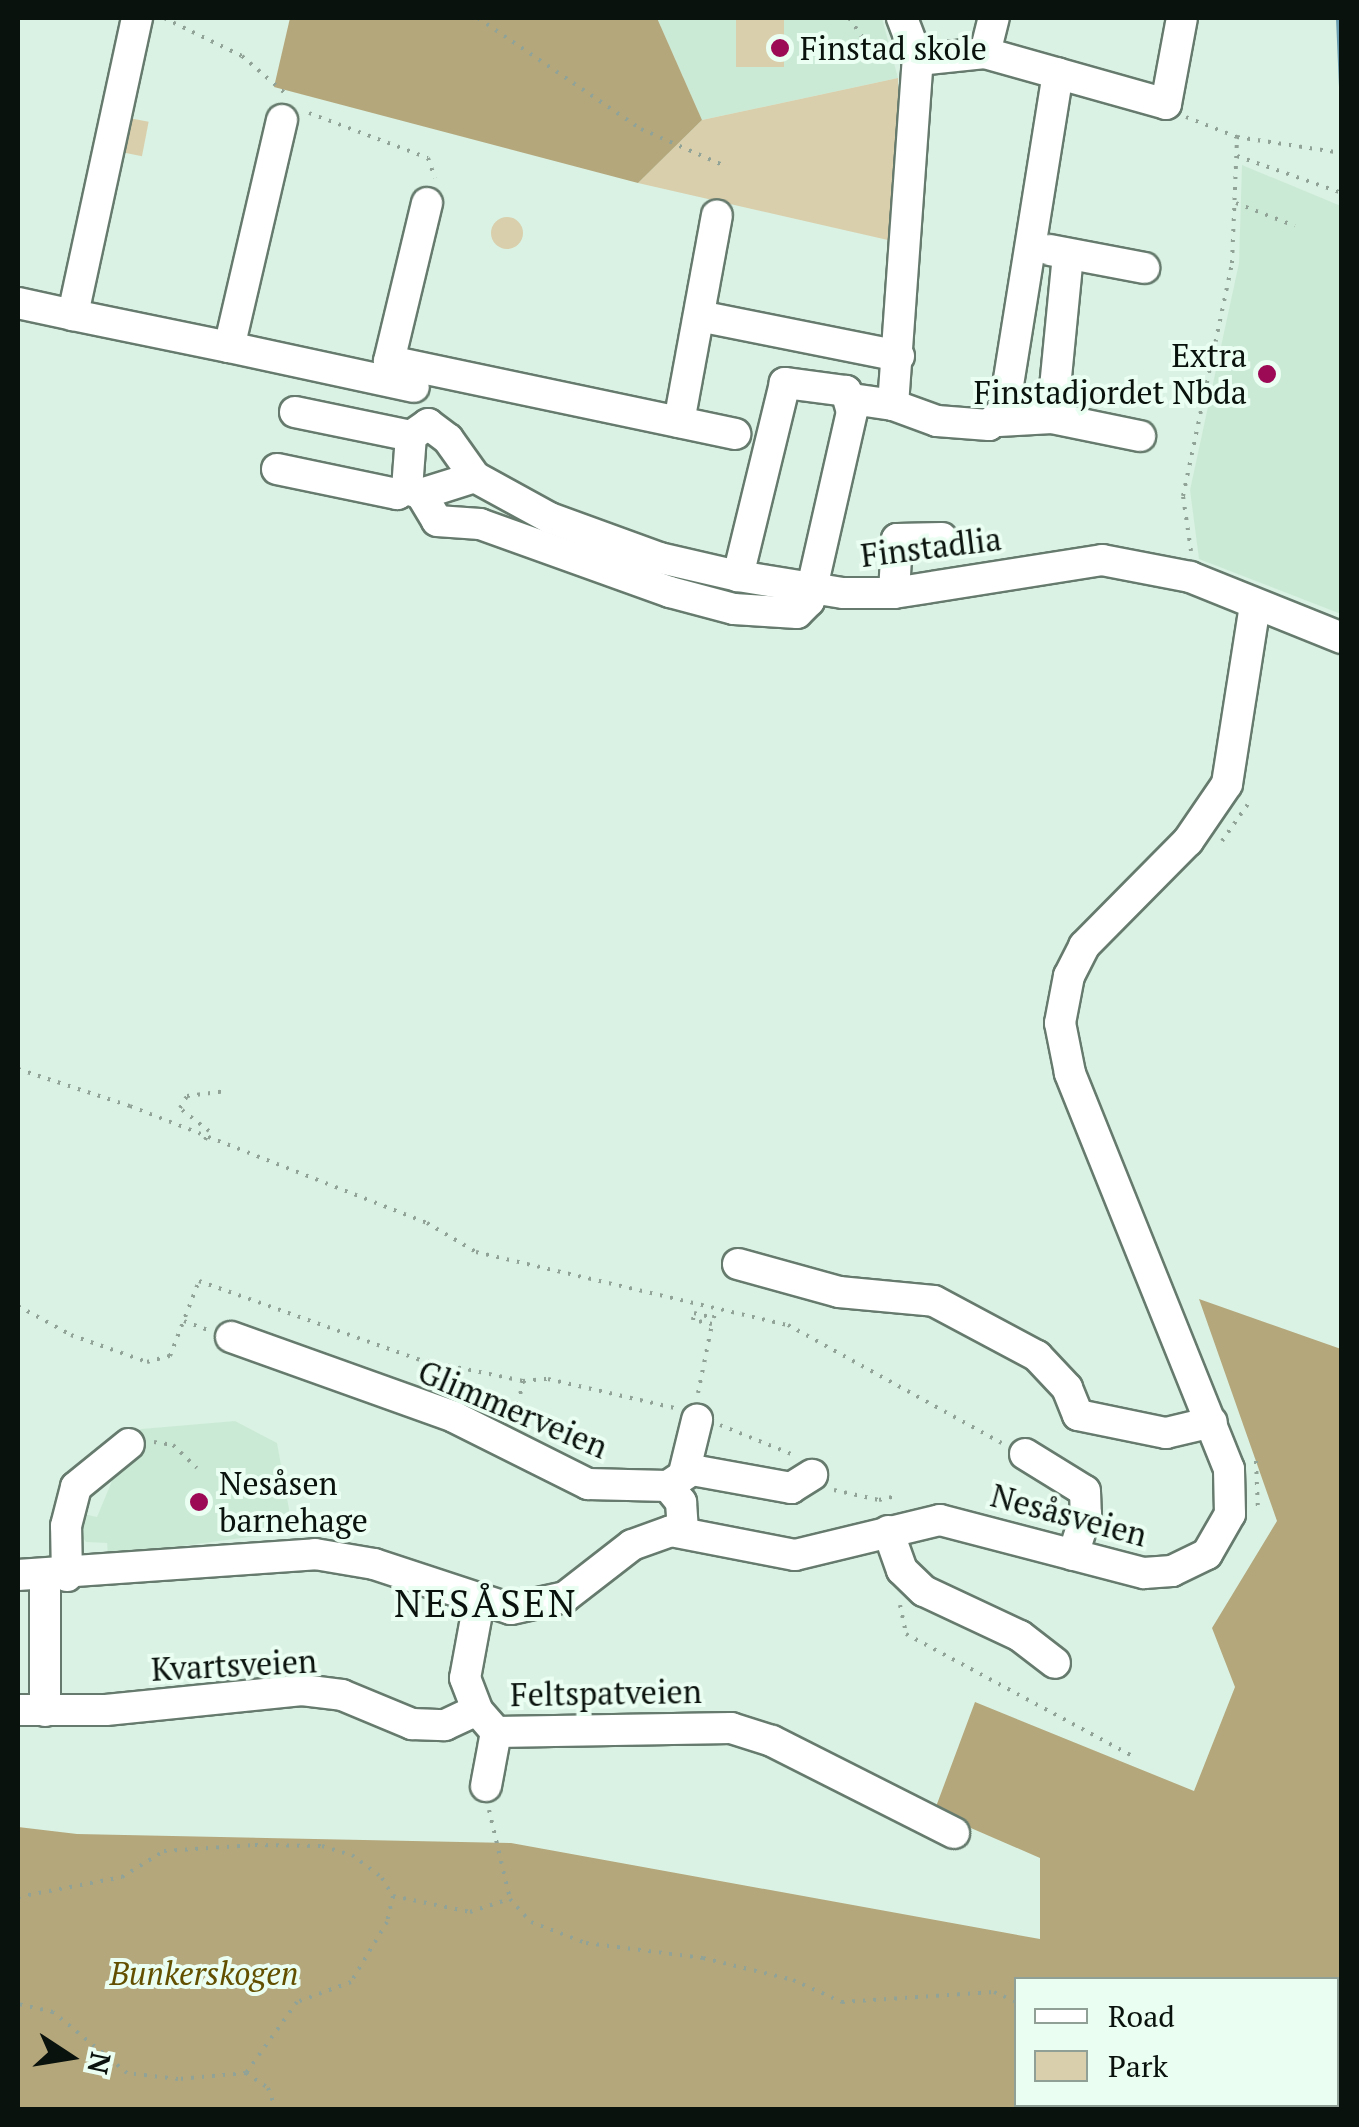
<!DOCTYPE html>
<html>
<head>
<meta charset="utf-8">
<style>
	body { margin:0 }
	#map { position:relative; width:1359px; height:2127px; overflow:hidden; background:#daf2e3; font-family:"PT Serif",serif }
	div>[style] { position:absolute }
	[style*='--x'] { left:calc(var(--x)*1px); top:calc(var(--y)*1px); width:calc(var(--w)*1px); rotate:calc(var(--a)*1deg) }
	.built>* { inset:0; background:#cbead6 }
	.green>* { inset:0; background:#d9cfac; transform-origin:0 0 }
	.round { border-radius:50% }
	.forest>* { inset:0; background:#b4a77c }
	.stream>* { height:6px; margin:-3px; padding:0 3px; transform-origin:3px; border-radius:3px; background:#6b9eb0 }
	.path>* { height:4px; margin-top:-2px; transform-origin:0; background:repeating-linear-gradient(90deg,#91a397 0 2.5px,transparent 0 10.5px) }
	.roads { filter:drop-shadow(2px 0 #667b6d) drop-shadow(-2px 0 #667b6d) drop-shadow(0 2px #667b6d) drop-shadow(0 -2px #667b6d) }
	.minor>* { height:30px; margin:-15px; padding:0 15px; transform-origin:15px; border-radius:15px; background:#fff }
	.dots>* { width:28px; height:28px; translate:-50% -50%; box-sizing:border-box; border:5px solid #ebfef2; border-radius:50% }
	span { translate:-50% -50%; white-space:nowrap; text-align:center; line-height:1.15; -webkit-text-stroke:8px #ebfef2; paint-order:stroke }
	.poi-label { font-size:32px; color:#0a120d }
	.left { translate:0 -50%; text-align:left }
	.right { translate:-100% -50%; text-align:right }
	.street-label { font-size:32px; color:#0a120d }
	.park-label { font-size:32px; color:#625000; font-style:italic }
	.quarter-label { font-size:38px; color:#0a120d; letter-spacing:2.5px }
	.frame { position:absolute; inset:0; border:20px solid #0a120d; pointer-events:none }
	.legend { position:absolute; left:1014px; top:1977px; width:325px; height:130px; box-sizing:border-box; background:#ebfef2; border:2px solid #91a096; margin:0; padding:12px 18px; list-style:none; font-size:30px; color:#0a120d }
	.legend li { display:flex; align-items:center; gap:20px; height:50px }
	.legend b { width:50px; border:2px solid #91a096 }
	.north { position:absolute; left:20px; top:2007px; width:100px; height:100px; -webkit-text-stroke:8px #ebfef2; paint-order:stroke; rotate:102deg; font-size:28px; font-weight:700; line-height:40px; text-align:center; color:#0a120d }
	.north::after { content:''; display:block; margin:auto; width:35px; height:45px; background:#0a120d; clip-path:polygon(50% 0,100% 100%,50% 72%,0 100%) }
</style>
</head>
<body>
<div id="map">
	<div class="built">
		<div style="clip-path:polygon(657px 18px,882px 18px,898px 78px,702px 120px)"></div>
		<div style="clip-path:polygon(1242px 165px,1341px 206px,1341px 614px,1199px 559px,1190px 490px,1239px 263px)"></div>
		<div style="clip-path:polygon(235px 1421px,277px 1443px,293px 1531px,108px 1556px,107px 1543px,86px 1542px,74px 1526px,75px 1512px,97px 1517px,114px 1476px,136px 1450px,126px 1441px,141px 1429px)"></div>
	</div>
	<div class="green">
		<div style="left:736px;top:18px;width:48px;height:49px"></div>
		<div style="clip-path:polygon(898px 78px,901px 243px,638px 183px,702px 120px)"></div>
		<div style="left:129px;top:118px;width:20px;height:35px;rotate:11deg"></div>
		<div class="round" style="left:491px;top:217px;width:32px;height:32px"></div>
	</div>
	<div class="forest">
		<div style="clip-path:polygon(290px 18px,657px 18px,702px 120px,638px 183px,274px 87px)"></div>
		<div style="clip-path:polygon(evenodd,1199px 1299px,1341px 1349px,1341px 2109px,18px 2110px,18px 1827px,77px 1834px,511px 1843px,1040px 1939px,1040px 1858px,934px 1812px,975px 1702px,1194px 1791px,1235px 1687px,1212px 1628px,1277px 1521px,1199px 1299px,1016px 1980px,1336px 1980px,1336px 2104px,1016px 2104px,1016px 1980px)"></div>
	</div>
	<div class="stream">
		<div style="--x:1339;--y:18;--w:69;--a:87.5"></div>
	</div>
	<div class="path">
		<div style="--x:164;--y:18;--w:87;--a:26"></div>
		<div style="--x:242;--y:56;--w:58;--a:40.8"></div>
		<div style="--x:478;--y:18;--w:197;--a:34.3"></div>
		<div style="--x:641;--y:129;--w:94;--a:23.8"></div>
		<div style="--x:849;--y:18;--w:42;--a:54.8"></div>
		<div style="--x:873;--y:52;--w:18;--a:16"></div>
		<div style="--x:309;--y:113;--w:127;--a:20.7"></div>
		<div style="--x:428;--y:158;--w:21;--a:71"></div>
		<div style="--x:1186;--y:117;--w:55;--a:21.4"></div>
		<div style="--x:1237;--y:137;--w:106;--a:8.7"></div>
		<div style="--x:1237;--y:156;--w:111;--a:19.4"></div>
		<div style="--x:1236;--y:203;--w:63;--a:21.3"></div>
		<div style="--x:1340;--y:339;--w:2;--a:-27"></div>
		<div style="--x:1191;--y:551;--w:56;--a:-98.3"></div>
		<div style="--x:1183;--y:496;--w:238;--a:-78.1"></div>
		<div style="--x:1232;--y:263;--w:126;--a:-87.7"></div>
		<div style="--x:1222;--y:841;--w:45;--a:-54.9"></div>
		<div style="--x:18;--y:1069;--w:118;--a:18.3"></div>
		<div style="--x:130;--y:1106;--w:319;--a:21.5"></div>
		<div style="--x:427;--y:1223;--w:57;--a:30.6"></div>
		<div style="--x:476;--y:1252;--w:320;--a:13.2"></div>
		<div style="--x:788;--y:1325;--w:244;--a:28.9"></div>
		<div style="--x:205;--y:1140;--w:10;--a:-66"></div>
		<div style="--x:209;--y:1131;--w:37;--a:-142"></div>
		<div style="--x:180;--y:1108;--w:14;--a:-60"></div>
		<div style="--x:187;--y:1096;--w:40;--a:-7.1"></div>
		<div style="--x:18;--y:1306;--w:60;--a:28.7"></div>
		<div style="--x:71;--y:1335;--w:81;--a:19.6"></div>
		<div style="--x:147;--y:1362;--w:24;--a:-15"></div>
		<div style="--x:170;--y:1356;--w:80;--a:-68.9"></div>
		<div style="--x:199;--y:1281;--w:232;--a:19.7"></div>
		<div style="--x:417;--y:1359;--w:108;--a:11.7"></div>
		<div style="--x:523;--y:1381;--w:39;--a:102"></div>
		<div style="--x:184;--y:1321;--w:25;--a:21"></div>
		<div style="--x:523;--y:1381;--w:25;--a:-5"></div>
		<div style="--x:548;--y:1379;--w:130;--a:12.9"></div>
		<div style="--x:698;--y:1393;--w:70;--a:-78.5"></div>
		<div style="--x:712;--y:1324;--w:19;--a:-168"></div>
		<div style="--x:693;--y:1320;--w:7;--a:-82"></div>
		<div style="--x:694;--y:1313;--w:21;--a:14"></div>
		<div style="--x:714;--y:1318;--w:9;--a:-84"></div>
		<div style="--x:720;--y:1425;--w:80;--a:22.1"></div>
		<div style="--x:154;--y:1442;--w:19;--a:9"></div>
		<div style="--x:173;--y:1445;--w:33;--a:44"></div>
		<div style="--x:1256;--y:1461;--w:49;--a:87.7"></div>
		<div style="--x:834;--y:1490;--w:46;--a:12.5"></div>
		<div style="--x:879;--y:1500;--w:17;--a:-13"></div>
		<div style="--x:900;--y:1605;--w:30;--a:78"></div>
		<div style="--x:906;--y:1634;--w:255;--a:28.3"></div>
		<div style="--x:489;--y:1810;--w:91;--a:76.7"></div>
		<div style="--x:510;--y:1899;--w:31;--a:48"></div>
		<div style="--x:531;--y:1922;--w:59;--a:20.9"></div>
		<div style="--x:586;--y:1943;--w:118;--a:7.3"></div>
		<div style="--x:703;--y:1958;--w:93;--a:13.7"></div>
		<div style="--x:793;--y:1980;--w:54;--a:24.2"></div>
		<div style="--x:842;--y:2002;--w:152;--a:-3.8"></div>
		<div style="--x:994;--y:1992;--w:24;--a:24"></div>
		<div style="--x:393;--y:1896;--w:79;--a:11.7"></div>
		<div style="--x:470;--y:1912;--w:41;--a:-18.4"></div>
		<div style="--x:18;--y:1897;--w:106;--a:-10.9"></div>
		<div style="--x:122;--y:1877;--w:49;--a:-31.8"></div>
		<div style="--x:164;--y:1851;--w:91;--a:-3.8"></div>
		<div style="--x:255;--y:1845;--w:67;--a:0.9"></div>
		<div style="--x:322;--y:1846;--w:31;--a:17"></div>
		<div style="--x:352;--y:1855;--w:38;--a:37"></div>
		<div style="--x:382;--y:1878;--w:21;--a:59"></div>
		<div style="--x:393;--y:1896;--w:27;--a:103"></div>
		<div style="--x:387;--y:1922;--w:70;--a:121"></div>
		<div style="--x:351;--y:1982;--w:58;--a:159.7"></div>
		<div style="--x:297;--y:2002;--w:87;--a:125.7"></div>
		<div style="--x:246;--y:2073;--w:68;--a:175"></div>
		<div style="--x:178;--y:2079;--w:51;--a:-173.3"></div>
		<div style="--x:127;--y:2073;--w:96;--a:-140.5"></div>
		<div style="--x:53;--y:2012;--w:36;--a:-167"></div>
		<div style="--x:246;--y:2073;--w:27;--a:34"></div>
		<div style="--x:268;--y:2088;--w:23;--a:70"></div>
		<div style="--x:1244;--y:2104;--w:9;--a:41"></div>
		<div style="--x:1148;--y:2110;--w:7;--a:-56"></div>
	</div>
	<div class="roads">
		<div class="minor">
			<div style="--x:137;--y:18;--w:304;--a:102.2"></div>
			<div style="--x:73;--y:315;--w:159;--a:11.6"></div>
			<div style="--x:902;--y:18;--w:45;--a:69.1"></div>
			<div style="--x:985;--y:53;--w:36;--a:-76"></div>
			<div style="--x:282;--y:120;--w:233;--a:103.1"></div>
			<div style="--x:229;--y:347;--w:189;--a:12.2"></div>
			<div style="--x:427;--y:203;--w:163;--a:103.5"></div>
			<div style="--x:389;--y:361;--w:354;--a:11.9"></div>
			<div style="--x:1050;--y:250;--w:96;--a:10.8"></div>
			<div style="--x:18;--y:303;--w:56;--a:12.3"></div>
			<div style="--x:699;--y:316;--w:204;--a:11.3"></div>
			<div style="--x:852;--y:399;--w:41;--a:8.3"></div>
			<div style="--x:893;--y:405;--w:346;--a:-85.9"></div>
			<div style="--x:918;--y:60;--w:67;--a:-6"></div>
			<div style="--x:985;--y:53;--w:188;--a:15.7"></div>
			<div style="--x:1166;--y:104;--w:87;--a:-79.5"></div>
			<div style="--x:893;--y:405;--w:47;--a:20"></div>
			<div style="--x:937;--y:421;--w:52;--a:4.4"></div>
			<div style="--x:989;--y:425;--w:21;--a:-45"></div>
			<div style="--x:1004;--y:410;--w:341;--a:-80.9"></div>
			<div style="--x:295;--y:412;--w:118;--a:11.7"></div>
			<div style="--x:1052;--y:418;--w:163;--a:-84.4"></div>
			<div style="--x:999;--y:421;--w:53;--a:-3.2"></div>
			<div style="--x:1052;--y:418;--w:90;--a:11.6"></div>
			<div style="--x:679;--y:422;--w:210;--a:-79.6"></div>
			<div style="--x:277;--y:469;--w:123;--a:11.8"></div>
			<div style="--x:397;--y:494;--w:11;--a:-27"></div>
			<div style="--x:475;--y:477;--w:57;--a:162.5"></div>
			<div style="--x:421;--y:494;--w:15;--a:-160"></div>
			<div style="--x:407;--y:489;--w:53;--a:-85.7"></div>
			<div style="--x:411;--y:436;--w:21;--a:-35"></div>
			<div style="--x:428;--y:424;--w:25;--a:37"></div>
			<div style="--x:448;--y:439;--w:47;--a:54.6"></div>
			<div style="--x:475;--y:477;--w:85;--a:28.7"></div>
			<div style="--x:550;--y:518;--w:117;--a:20"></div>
			<div style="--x:660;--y:558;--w:80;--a:13"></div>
			<div style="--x:738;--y:576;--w:106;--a:9.2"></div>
			<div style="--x:843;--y:593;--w:51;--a:0"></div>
			<div style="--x:894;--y:593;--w:211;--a:-9"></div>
			<div style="--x:1102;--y:560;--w:90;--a:10.9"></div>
			<div style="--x:1190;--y:577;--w:164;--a:21.9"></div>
			<div style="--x:421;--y:494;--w:31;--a:59"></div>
			<div style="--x:437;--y:521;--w:43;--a:4"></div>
			<div style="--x:480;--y:524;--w:202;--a:19.7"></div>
			<div style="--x:670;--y:592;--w:66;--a:14.9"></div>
			<div style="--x:734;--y:609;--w:63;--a:3.6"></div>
			<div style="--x:797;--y:613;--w:17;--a:-45"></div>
			<div style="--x:809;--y:601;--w:194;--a:-77.2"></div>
			<div style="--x:852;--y:412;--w:22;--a:-106"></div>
			<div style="--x:846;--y:391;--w:62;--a:-172.5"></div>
			<div style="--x:785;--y:383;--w:199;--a:103.7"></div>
			<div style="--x:894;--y:593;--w:54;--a:-86.8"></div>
			<div style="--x:897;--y:539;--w:45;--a:-1.3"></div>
			<div style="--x:738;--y:1264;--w:105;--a:15.5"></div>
			<div style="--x:839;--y:1292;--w:95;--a:5.4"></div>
			<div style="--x:934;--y:1301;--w:117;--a:28.1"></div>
			<div style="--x:1037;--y:1356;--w:44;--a:46.8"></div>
			<div style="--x:1067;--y:1388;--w:29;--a:68"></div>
			<div style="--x:1078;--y:1415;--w:90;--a:11.6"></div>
			<div style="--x:1166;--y:1433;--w:47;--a:-13.4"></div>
			<div style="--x:231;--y:1337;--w:237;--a:19.7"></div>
			<div style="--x:454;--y:1417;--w:150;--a:26.6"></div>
			<div style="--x:588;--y:1484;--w:80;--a:1.4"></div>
			<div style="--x:668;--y:1486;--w:21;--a:51"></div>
			<div style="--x:681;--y:1502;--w:29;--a:86"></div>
			<div style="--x:1025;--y:1454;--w:70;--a:31.7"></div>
			<div style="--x:1085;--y:1491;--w:23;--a:88"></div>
			<div style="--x:1086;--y:1514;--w:43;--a:107.6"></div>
			<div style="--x:684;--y:1473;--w:55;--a:-76.2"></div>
			<div style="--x:668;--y:1486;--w:29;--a:-34"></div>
			<div style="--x:692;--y:1470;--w:101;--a:10.3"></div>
			<div style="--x:791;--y:1488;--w:25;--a:-32"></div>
			<div style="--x:888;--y:1531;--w:41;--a:70.3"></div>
			<div style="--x:902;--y:1570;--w:30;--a:44"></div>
			<div style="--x:924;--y:1591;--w:106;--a:25.1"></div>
			<div style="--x:1020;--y:1636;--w:44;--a:37.6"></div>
			<div style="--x:18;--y:1575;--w:298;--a:-4"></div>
			<div style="--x:315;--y:1554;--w:60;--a:9.6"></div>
			<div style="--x:374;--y:1564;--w:144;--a:18.2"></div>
			<div style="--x:511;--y:1609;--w:55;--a:-12.5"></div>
			<div style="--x:565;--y:1597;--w:85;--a:-37.8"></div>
			<div style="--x:632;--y:1545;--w:41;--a:-19.7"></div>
			<div style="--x:671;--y:1531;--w:126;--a:11"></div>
			<div style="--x:795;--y:1555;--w:149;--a:-13.6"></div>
			<div style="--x:940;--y:1520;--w:211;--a:14.6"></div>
			<div style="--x:1144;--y:1573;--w:28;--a:-4"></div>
			<div style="--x:1172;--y:1571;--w:39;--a:-26"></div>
			<div style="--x:1207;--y:1554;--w:46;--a:-60.1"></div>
			<div style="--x:1230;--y:1514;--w:45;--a:-91.3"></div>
			<div style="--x:1229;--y:1469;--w:427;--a:-111.9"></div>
			<div style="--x:1070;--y:1073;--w:51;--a:-101.3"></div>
			<div style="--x:1060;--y:1023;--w:48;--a:-79.2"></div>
			<div style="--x:1069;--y:976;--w:34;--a:-63"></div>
			<div style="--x:1084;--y:946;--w:148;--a:-45.3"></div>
			<div style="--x:1188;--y:841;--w:69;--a:-55.6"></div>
			<div style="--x:1227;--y:784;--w:180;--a:-81.1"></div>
			<div style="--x:67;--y:1576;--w:50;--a:-91.1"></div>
			<div style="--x:66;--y:1526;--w:40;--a:-75.6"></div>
			<div style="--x:76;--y:1487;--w:68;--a:-39.1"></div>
			<div style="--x:479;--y:1602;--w:77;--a:100.4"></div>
			<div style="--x:465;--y:1678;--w:34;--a:69"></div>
			<div style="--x:477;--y:1710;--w:29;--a:49"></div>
			<div style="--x:496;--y:1732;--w:235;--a:-1"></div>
			<div style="--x:731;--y:1728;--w:43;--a:17.6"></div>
			<div style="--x:772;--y:1741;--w:204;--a:26.8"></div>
			<div style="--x:18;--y:1710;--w:88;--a:0"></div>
			<div style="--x:106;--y:1710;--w:197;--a:-5.8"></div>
			<div style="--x:302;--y:1690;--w:40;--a:7.1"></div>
			<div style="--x:342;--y:1695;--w:76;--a:22.5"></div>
			<div style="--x:412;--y:1724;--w:33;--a:2"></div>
			<div style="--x:445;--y:1725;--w:35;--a:-25"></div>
			<div style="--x:45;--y:1711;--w:135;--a:-90"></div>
			<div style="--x:486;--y:1786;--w:55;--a:-79.5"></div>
		</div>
	</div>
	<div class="dots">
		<div style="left:780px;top:48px;background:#9c0a56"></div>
		<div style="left:1267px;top:374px;background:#9c0a56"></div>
		<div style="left:199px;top:1502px;background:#9c0a56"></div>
	</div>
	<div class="poi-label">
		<span class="left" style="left:800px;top:48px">Finstad skole</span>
		<span class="right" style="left:1247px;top:374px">Extra<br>Finstadjordet Nbda</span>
		<span class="left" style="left:219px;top:1502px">Nesåsen<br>barnehage</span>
	</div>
	<div class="street-label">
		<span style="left:931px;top:547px;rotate:-7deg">Finstadlia</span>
		<span style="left:513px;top:1409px;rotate:23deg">Glimmerveien</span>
		<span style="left:1069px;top:1515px;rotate:15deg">Nesåsveien</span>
		<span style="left:234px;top:1665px;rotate:-3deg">Kvartsveien</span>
		<span style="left:606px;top:1693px;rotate:-1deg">Feltspatveien</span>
	</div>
	<div class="park-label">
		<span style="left:204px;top:1973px">Bunkerskogen</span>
	</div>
	<div class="quarter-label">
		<span style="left:486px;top:1604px">NESÅSEN</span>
	</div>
	<div class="frame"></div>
	<ul class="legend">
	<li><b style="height:12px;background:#fff"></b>Road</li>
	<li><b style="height:28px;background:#d9cfac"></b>Park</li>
	</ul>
	<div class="north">N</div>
</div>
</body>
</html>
